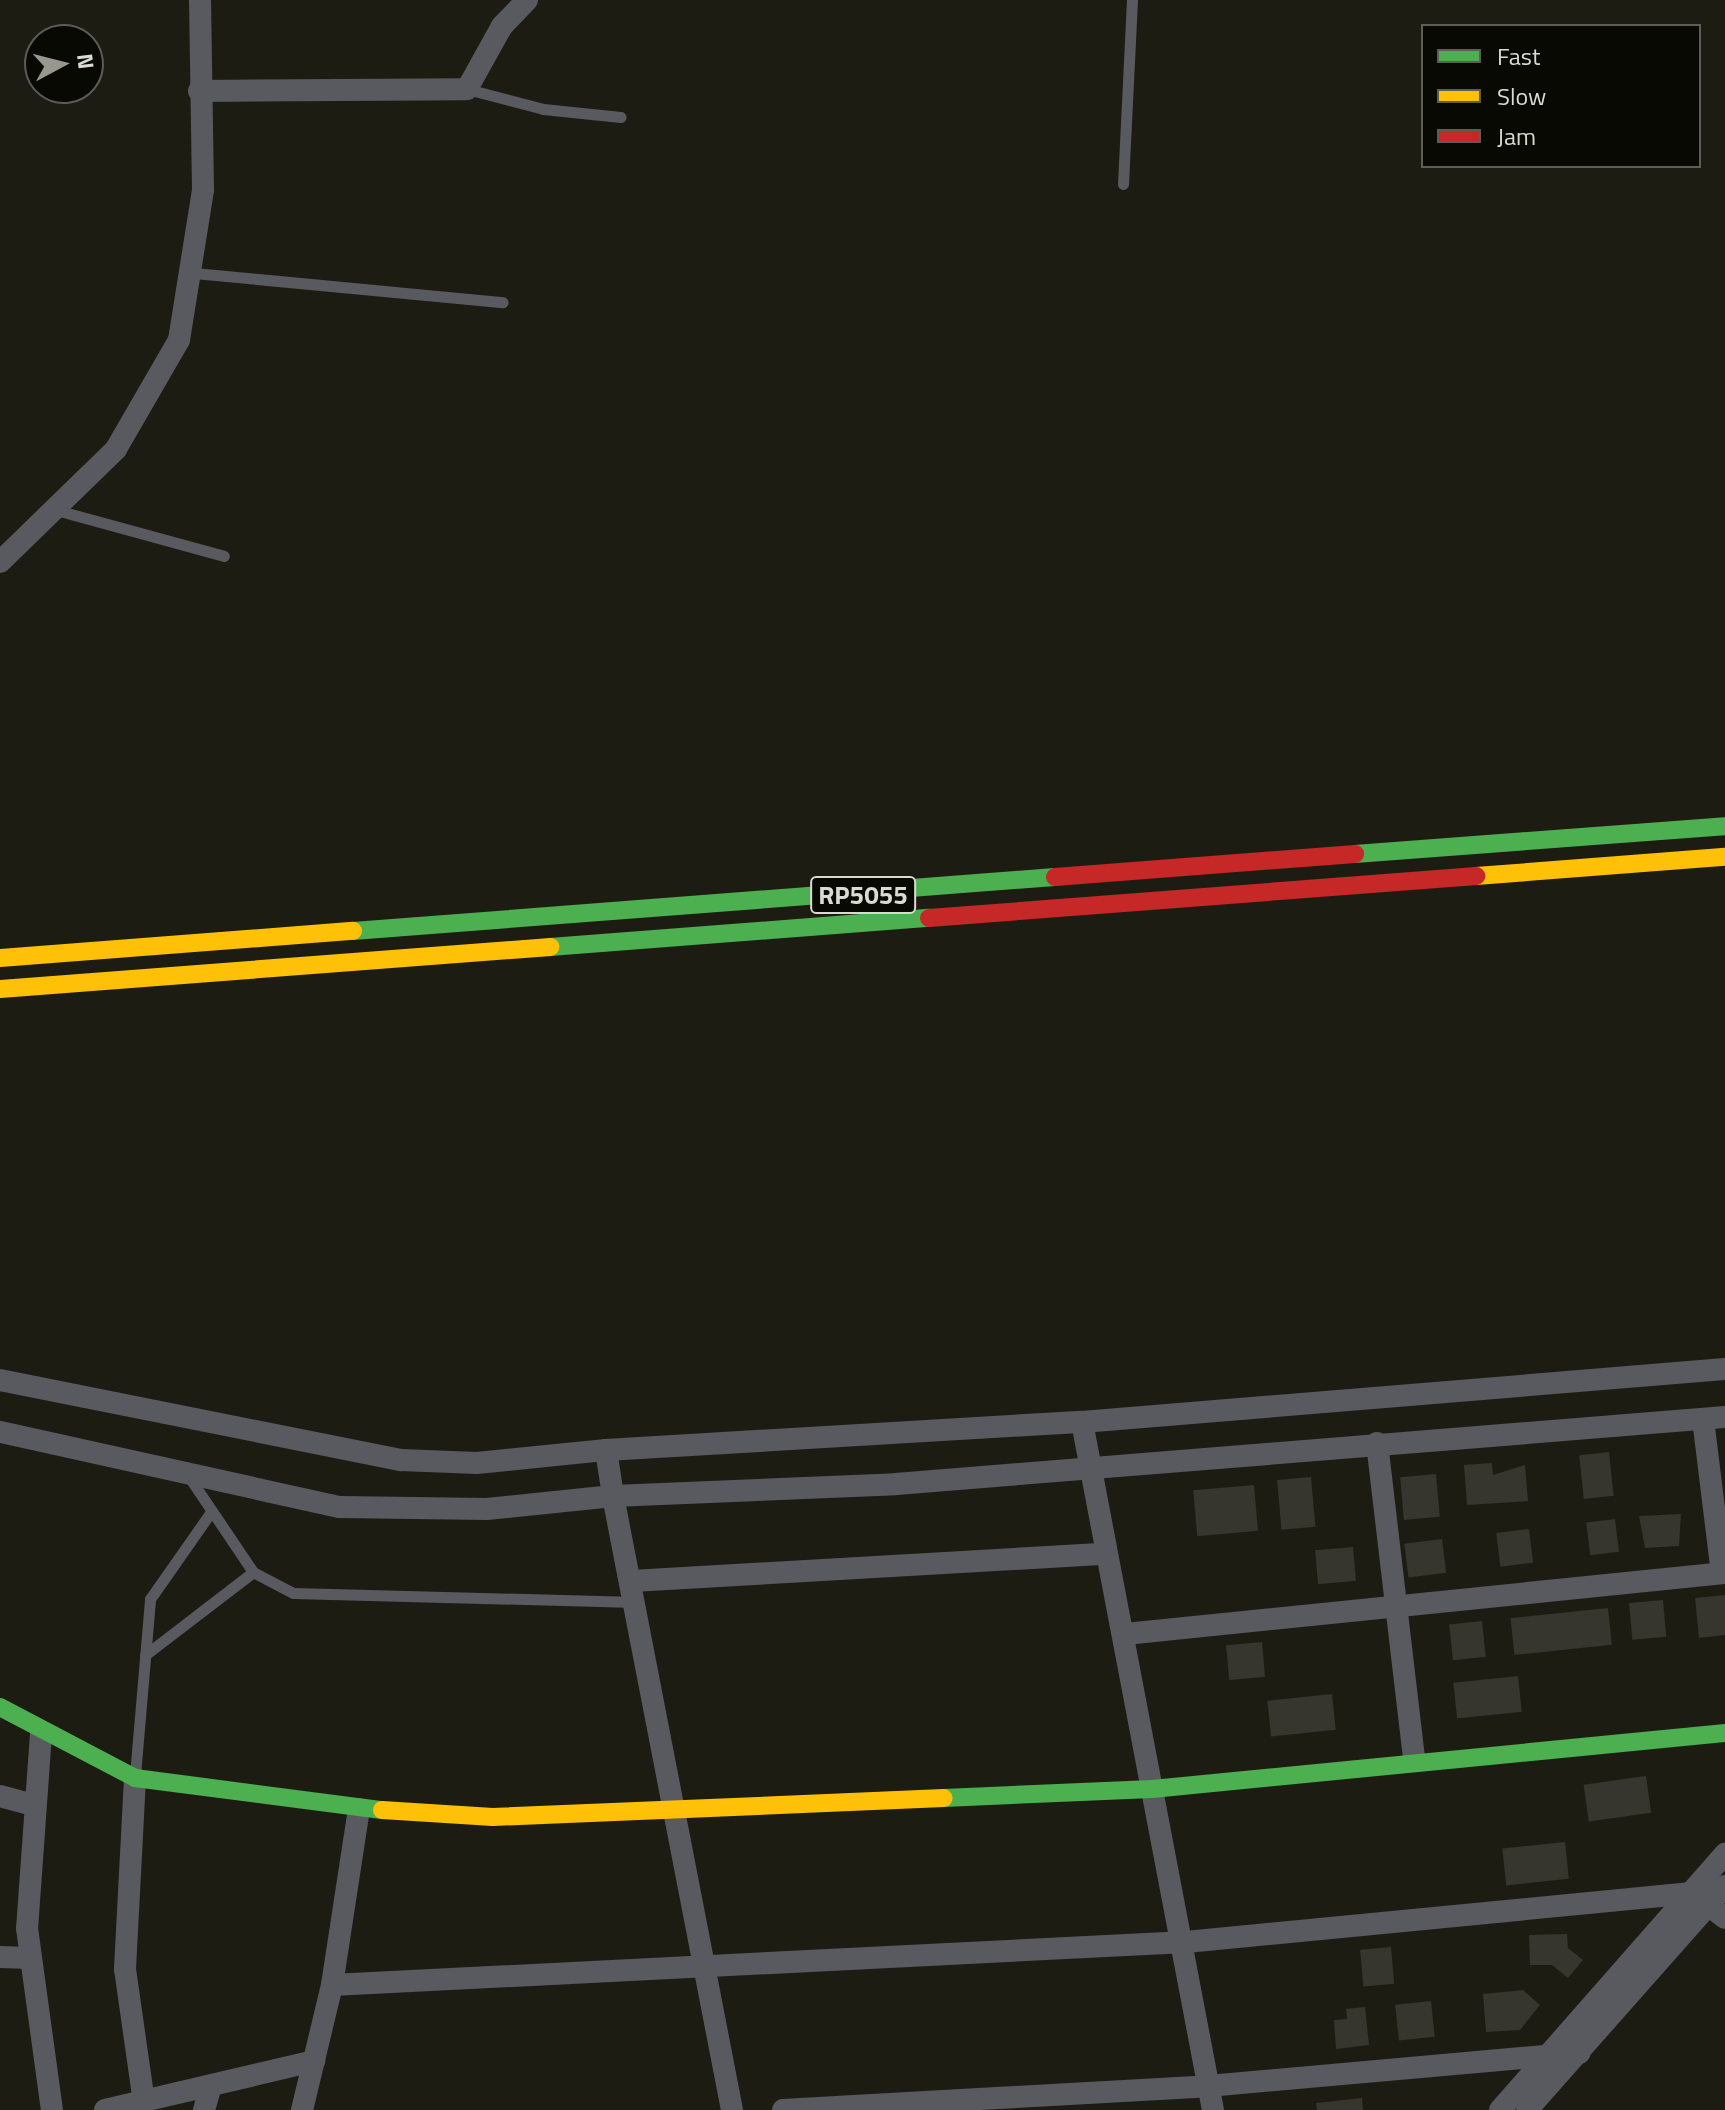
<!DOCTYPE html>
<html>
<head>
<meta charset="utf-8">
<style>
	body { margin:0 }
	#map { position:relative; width:1725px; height:2110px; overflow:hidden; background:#1d1c13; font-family:"Titillium Web",sans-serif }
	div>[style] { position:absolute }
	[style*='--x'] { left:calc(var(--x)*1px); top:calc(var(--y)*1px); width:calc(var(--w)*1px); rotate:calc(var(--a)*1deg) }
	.building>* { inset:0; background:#36352e; transform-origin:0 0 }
	.lane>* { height:11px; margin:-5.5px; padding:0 5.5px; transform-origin:5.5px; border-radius:5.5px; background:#595a60 }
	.street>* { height:22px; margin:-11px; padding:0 11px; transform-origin:11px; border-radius:11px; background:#595a60 }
	.fast>* { height:18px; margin:-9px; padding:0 9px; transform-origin:9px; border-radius:9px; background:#4caf50 }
	.slow>* { height:18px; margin:-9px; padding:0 9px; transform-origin:9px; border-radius:9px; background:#ffc107 }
	.jam>* { height:18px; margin:-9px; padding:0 9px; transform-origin:9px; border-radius:9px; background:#c62828 }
	span { translate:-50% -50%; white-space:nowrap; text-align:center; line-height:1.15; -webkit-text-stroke:7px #090904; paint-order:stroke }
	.shield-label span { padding:2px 6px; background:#090904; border:2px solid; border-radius:6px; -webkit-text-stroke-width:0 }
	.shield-label { font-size:26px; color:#dbdad0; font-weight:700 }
	.legend { position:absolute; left:1421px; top:24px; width:280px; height:144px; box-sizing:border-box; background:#090904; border:2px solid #5d5d56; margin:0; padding:10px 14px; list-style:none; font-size:24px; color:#dbdad0 }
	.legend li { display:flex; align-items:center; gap:16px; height:40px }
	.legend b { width:40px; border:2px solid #5d5d56 }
	.north { position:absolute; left:24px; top:24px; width:80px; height:80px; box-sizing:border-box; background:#090904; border:2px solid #5d5d56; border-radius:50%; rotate:83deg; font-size:22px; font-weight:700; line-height:32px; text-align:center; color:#dbdad0 }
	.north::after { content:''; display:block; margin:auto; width:28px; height:36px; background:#98988e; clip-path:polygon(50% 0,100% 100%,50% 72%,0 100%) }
</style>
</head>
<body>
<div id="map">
	<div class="building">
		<div style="left:1609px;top:1452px;width:44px;height:30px;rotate:84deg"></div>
		<div style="clip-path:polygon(1492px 1463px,1493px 1475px,1525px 1465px,1528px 1501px,1467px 1505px,1464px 1465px)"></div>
		<div style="left:1436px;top:1474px;width:43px;height:36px;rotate:85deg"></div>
		<div style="left:1311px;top:1477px;width:50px;height:34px;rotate:85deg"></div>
		<div style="left:1254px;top:1485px;width:46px;height:61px;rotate:85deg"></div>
		<div style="clip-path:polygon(1681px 1514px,1679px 1546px,1645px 1548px,1639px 1516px)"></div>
		<div style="left:1615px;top:1519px;width:33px;height:29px;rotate:83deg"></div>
		<div style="left:1529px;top:1529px;width:34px;height:33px;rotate:83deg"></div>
		<div style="left:1442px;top:1539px;width:34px;height:38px;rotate:83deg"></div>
		<div style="left:1353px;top:1547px;width:34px;height:38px;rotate:85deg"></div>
		<div style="clip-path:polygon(1725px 1595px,1725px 1635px,1699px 1638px,1695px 1598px)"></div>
		<div style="left:1663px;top:1600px;width:37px;height:34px;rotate:85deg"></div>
		<div style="left:1608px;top:1608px;width:37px;height:98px;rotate:84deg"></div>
		<div style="left:1482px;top:1621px;width:36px;height:33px;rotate:84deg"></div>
		<div style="left:1262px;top:1642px;width:35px;height:36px;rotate:85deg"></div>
		<div style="left:1518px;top:1676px;width:36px;height:65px;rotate:84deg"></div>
		<div style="left:1332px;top:1694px;width:36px;height:65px;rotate:84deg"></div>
		<div style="left:1646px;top:1776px;width:37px;height:63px;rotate:82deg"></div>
		<div style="left:1565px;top:1842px;width:37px;height:63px;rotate:84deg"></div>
		<div style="clip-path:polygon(1567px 1934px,1568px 1948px,1583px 1960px,1568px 1978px,1552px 1965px,1530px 1965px,1529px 1935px)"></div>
		<div style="left:1391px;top:1947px;width:37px;height:31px;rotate:85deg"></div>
		<div style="clip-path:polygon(1523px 1990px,1540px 2005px,1520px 2030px,1486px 2032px,1483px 1994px)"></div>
		<div style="left:1431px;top:2001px;width:36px;height:36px;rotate:84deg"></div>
		<div style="clip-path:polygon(1365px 2007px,1369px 2045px,1336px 2049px,1334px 2020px,1347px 2019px,1346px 2009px)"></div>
		<div style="clip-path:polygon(1362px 2098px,1363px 2110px,1317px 2110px,1316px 2103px)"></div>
	</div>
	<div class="lane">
		<div style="--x:467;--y:89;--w:79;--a:14.7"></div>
		<div style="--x:543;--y:109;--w:78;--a:5.9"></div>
		<div style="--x:1123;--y:184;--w:184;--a:-87.2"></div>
		<div style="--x:194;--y:273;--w:310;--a:5.4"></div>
		<div style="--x:56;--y:510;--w:174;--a:15.3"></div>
		<div style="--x:187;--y:1474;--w:118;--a:56"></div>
		<div style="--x:253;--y:1572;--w:45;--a:27.7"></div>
		<div style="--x:293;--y:1593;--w:343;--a:1.5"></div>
		<div style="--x:145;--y:1655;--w:136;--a:-37.5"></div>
		<div style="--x:135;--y:1775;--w:177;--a:-85.1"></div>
		<div style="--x:150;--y:1599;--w:106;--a:-55"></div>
	</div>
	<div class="street">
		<div style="--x:199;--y:91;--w:268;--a:-0.4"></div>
		<div style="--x:467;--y:89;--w:72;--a:-60.9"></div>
		<div style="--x:502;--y:26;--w:36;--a:-46"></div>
		<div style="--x:0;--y:562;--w:162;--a:-44.2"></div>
		<div style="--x:116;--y:449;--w:126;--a:-60"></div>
		<div style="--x:179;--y:340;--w:152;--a:-80.9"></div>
		<div style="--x:203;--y:190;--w:190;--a:-90.9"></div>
		<div style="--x:0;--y:1380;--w:409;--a:11.3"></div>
		<div style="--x:401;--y:1460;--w:76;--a:2.3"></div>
		<div style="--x:477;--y:1463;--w:130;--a:-5.8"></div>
		<div style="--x:606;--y:1450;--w:47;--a:81.3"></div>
		<div style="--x:613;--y:1496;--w:127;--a:174.1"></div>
		<div style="--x:487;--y:1509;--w:148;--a:-179.2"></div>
		<div style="--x:339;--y:1507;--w:347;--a:-167.5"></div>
		<div style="--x:1703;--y:1419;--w:155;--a:83"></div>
		<div style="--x:1377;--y:1443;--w:319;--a:83.3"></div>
		<div style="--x:606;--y:1450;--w:477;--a:-3.4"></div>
		<div style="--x:632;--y:1581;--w:473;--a:-3.3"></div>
		<div style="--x:1125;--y:1634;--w:603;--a:-5.81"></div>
		<div style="--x:41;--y:1734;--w:195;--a:94.1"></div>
		<div style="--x:27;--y:1928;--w:184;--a:82.2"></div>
		<div style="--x:135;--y:1778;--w:191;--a:93"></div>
		<div style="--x:125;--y:1969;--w:134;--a:81.9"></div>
		<div style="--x:0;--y:1796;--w:34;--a:15"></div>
		<div style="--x:0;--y:1957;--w:30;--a:2"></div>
		<div style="--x:332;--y:1985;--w:855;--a:-2.88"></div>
		<div style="--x:1186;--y:1942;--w:508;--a:-5.53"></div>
		<div style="--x:1692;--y:1893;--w:41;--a:37.1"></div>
		<div style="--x:105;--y:2110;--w:215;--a:-13.2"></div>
		<div style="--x:204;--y:2110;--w:25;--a:-74"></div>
		<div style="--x:302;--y:2110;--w:129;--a:-76.5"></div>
		<div style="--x:332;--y:1985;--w:178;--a:-81.3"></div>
		<div style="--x:732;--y:2110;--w:625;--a:-100.97"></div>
		<div style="--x:613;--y:1496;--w:283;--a:-2.4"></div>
		<div style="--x:896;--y:1484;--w:832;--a:-4.62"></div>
		<div style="--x:783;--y:2110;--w:426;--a:-3.2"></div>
		<div style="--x:1208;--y:2086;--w:373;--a:-5.1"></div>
		<div style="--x:1213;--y:2110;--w:700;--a:-100.78"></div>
		<div style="--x:1082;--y:1422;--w:645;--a:-4.71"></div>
		<div style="--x:1500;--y:2110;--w:341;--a:-48.7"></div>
		<div style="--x:1527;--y:2110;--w:299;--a:-48.5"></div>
	</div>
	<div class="fast">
		<div style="--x:1355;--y:854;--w:371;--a:-4.3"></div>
		<div style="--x:353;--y:931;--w:704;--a:-4.4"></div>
		<div style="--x:550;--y:947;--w:380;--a:-4.4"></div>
		<div style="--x:0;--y:1707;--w:153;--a:27.7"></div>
		<div style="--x:135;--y:1778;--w:249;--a:7.4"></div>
		<div style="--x:944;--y:1798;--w:208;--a:-2.5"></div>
		<div style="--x:1152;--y:1789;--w:576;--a:-5.58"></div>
	</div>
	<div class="slow">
		<div style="--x:1476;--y:876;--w:250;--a:-4.4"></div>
		<div style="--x:0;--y:958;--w:354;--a:-4.4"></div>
		<div style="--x:0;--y:989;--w:552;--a:-4.37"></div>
		<div style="--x:382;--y:1810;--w:111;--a:3.6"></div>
		<div style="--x:493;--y:1817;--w:451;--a:-2.4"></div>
	</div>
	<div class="jam">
		<div style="--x:1055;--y:877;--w:301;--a:-4.4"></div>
		<div style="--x:929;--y:918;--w:549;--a:-4.39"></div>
	</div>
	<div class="shield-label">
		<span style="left:863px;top:895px">RP5055</span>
	</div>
	<ul class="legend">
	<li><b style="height:10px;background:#4caf50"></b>Fast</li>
	<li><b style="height:10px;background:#ffc107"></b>Slow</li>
	<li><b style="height:10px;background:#c62828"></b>Jam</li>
	</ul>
	<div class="north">N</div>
</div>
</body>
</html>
